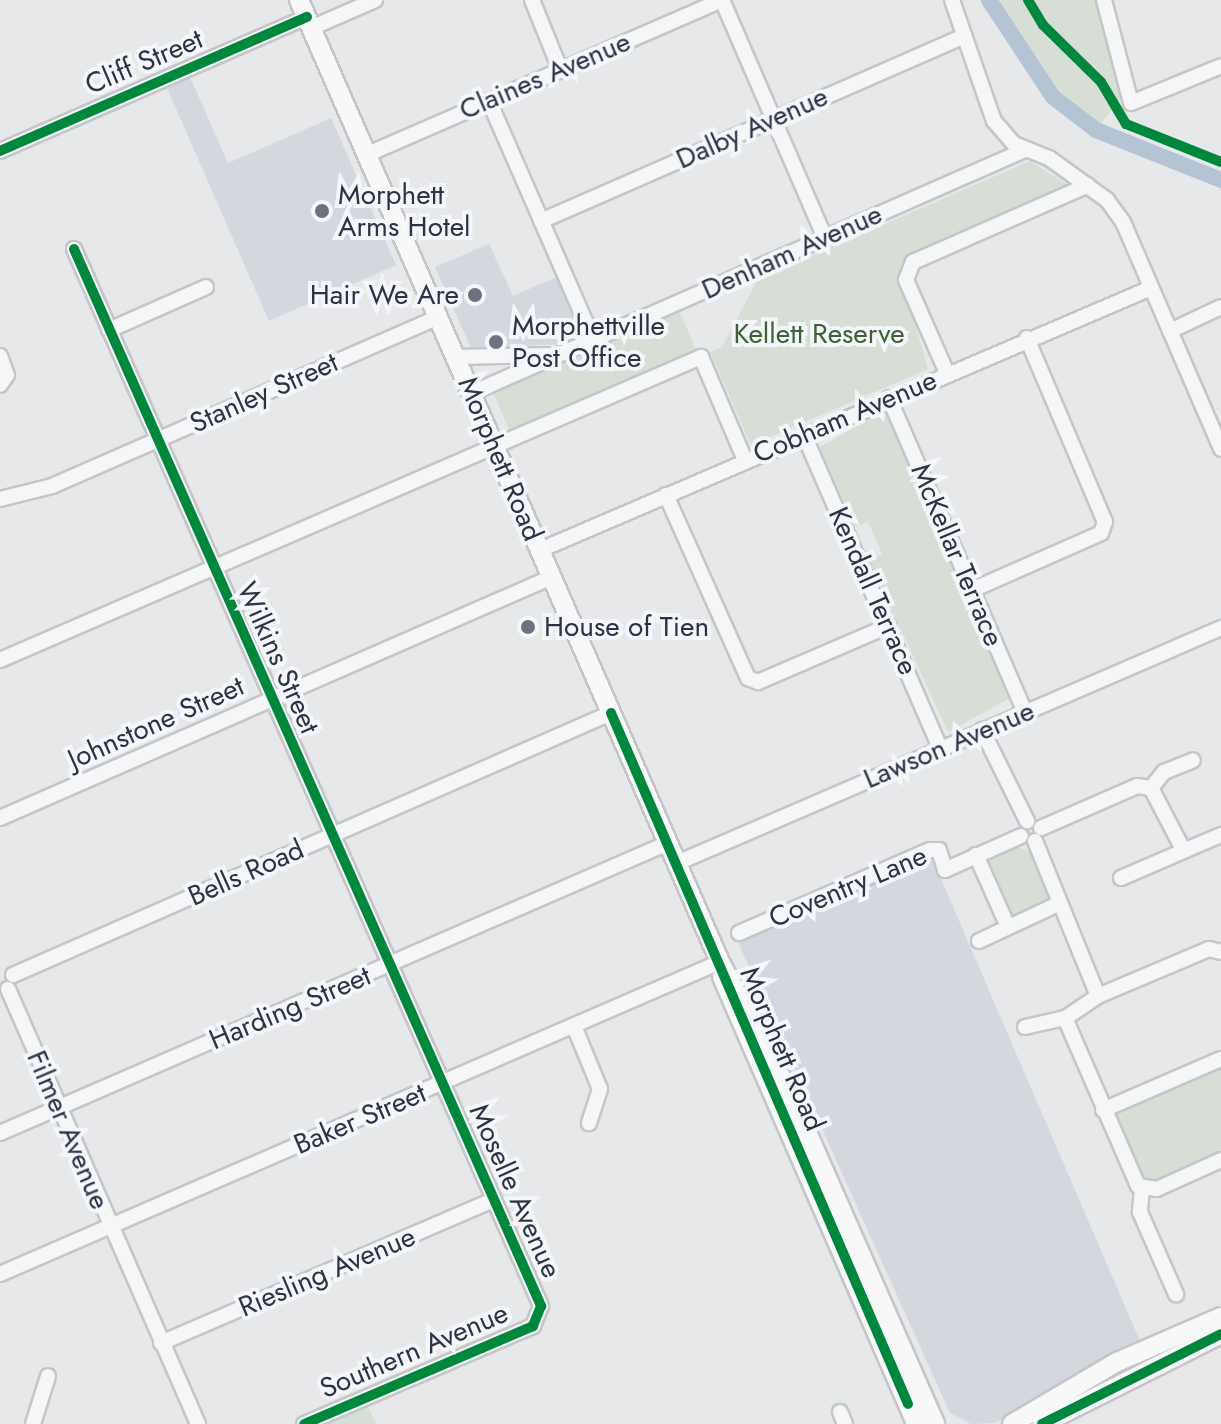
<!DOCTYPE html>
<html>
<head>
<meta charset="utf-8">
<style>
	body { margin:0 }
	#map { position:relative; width:1221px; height:1424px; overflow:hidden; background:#e6e8ea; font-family:Jost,sans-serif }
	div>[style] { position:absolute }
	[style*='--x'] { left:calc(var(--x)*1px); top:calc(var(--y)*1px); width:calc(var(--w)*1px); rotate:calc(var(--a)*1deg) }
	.built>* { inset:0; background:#d4d7dd }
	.green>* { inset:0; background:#d6ded6; transform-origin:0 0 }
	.river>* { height:16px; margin:-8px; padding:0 8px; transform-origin:8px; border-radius:8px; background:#b4c4d5 }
	.roads { filter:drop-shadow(2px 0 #c4c6c8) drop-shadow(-2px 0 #c4c6c8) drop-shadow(0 2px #c4c6c8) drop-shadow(0 -2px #c4c6c8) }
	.minor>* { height:14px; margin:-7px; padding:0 7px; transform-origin:7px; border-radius:7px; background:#f5f6f7 }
	.major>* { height:18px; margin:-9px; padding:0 9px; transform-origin:9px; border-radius:9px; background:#f8f8f8 }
	.cycleway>* { height:10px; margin:-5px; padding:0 5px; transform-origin:5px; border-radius:5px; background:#00873e }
	.dots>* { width:22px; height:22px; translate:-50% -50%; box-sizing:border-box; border:4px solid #f4f6f9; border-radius:50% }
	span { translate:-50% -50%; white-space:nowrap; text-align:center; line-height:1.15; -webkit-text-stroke:8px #f4f6f9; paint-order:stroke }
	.street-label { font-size:28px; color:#2b3445 }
	.poi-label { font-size:28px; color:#2b3445 }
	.left { translate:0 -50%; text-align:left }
	.right { translate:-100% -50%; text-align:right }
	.park-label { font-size:28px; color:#3f6138 }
</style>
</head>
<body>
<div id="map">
	<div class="built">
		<div style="clip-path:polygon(190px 77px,228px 163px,331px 118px,396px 265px,269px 321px,167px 88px)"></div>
		<div style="clip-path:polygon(489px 244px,513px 296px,557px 277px,581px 337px,563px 344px,471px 348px,435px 267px)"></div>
		<div style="clip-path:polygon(932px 858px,1140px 1341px,995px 1423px,971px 1424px,950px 1413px,737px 940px)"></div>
	</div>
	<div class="green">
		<div style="clip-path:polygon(989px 0,1106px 0,1123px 95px,1096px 130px,1053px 97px)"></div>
		<div style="clip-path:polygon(1030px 161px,1068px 185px,906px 259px,900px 270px,928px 369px,751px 445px,710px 352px,722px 347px,758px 279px)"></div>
		<div style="left:678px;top:308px;width:46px;height:203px;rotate:67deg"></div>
		<div style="clip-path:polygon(880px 413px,887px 415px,1010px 698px,948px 732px,869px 560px,882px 554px,868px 522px,855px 527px,820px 447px)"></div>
		<div style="clip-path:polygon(1014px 846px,1030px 852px,1053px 902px,1010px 922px,983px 860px)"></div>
		<div style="clip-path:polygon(1221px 1062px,1221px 1156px,1160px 1182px,1142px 1181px,1110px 1110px)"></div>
		<div style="clip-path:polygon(367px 1404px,376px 1424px,322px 1424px)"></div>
	</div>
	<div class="river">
		<div style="--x:989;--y:0;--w:116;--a:56.6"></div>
		<div style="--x:1053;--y:97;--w:54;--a:37.5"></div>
		<div style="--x:1096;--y:130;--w:135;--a:21.8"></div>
	</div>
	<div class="roads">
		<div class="minor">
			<div style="--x:532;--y:0;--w:74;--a:67.9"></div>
			<div style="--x:722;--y:0;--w:259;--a:66.6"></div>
			<div style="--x:952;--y:0;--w:128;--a:70.9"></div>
			<div style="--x:994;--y:121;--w:30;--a:49"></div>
			<div style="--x:1014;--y:144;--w:38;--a:22"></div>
			<div style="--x:1049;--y:158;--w:72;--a:35.9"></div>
			<div style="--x:1107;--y:200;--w:27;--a:54"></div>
			<div style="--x:1123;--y:222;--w:247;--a:66.6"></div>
			<div style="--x:1104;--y:0;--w:106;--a:75.3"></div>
			<div style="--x:1131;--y:103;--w:97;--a:-22.3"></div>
			<div style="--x:311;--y:28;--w:70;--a:-23.6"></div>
			<div style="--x:489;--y:101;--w:260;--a:66.4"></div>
			<div style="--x:0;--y:151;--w:335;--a:-23.6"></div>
			<div style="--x:368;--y:154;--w:387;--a:-23.5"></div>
			<div style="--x:541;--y:221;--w:462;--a:-23.6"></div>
			<div style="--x:74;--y:249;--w:1156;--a:66.16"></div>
			<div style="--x:541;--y:1306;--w:22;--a:112"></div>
			<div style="--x:533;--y:1326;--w:249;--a:156.8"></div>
			<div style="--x:109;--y:330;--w:106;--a:-23.9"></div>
			<div style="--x:1170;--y:331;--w:56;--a:-25.2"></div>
			<div style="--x:0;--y:356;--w:20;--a:70"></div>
			<div style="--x:7;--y:375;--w:12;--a:125"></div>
			<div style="--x:456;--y:357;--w:94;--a:-1.2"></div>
			<div style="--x:947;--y:373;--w:102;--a:-113.8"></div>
			<div style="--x:906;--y:280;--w:19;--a:-69"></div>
			<div style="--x:913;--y:262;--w:191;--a:-23.7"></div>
			<div style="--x:472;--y:393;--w:606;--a:-23.73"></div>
			<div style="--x:889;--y:398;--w:342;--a:66.6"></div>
			<div style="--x:804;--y:435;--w:341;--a:66.5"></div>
			<div style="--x:666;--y:495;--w:201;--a:65.9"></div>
			<div style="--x:748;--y:678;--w:11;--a:22"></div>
			<div style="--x:758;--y:682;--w:142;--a:-23.3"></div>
			<div style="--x:0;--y:499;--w:54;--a:-14"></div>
			<div style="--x:52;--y:486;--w:421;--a:-23.6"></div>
			<div style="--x:540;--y:550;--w:665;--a:-23.21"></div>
			<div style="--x:972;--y:590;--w:141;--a:-23.8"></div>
			<div style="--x:1101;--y:533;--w:12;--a:-70"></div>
			<div style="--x:1105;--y:522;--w:200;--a:-113"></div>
			<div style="--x:0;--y:660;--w:764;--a:-23.38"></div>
			<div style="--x:701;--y:357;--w:112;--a:66.9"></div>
			<div style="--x:982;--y:730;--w:102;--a:63.7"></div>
			<div style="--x:1151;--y:788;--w:71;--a:62.4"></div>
			<div style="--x:0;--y:818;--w:602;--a:-23.59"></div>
			<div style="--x:1041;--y:828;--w:105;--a:-23.6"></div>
			<div style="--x:1137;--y:786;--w:14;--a:8"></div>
			<div style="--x:1151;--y:788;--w:21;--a:-51"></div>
			<div style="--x:1164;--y:772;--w:31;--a:-22"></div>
			<div style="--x:1035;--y:841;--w:167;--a:67.9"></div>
			<div style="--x:976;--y:855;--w:79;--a:66"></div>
			<div style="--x:677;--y:863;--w:593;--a:-23.36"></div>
			<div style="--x:1121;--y:878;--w:109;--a:-23.3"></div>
			<div style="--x:739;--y:933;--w:208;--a:-23.5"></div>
			<div style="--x:930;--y:850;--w:9;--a:0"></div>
			<div style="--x:939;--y:850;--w:21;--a:73"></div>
			<div style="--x:945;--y:870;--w:83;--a:-24.1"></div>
			<div style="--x:979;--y:941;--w:87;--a:-25.1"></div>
			<div style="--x:1221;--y:952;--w:12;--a:-166"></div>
			<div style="--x:1209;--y:949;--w:121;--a:157.1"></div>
			<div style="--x:1098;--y:996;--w:40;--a:146"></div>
			<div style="--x:1065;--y:1018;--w:183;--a:66.5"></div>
			<div style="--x:1138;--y:1186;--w:19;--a:9"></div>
			<div style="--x:1157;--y:1189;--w:70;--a:-24.4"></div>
			<div style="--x:13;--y:975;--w:653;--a:-23.66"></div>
			<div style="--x:8;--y:989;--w:475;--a:66.4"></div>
			<div style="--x:574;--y:1026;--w:68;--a:67.6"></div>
			<div style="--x:600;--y:1089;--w:36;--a:108"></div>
			<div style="--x:1025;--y:1027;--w:41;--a:-12.7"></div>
			<div style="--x:1103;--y:1110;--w:129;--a:-23.4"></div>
			<div style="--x:0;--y:1133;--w:728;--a:-23.47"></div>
			<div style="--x:1142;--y:1188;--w:24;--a:95"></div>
			<div style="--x:1140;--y:1212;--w:90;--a:66.3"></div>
			<div style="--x:0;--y:1274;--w:785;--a:-23.43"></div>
			<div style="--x:161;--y:1343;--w:361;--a:-23.3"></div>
			<div style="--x:840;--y:1412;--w:13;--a:67"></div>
			<div style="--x:33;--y:1424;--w:50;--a:-72.6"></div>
		</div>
		<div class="major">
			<div style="--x:299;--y:0;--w:1050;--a:66.36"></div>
			<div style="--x:720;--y:962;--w:156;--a:62.1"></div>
			<div style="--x:793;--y:1100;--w:354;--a:66.3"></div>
			<div style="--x:722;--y:977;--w:487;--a:66.5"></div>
			<div style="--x:1012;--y:1424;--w:122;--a:-30.6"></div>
			<div style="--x:1117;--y:1362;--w:113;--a:-23.4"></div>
			<div style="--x:1042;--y:1424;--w:200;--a:-26.7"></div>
		</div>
	</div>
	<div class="cycleway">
		<div style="--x:1028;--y:0;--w:29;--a:59"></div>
		<div style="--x:1043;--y:25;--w:81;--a:44.5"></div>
		<div style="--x:1101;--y:82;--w:49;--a:59.2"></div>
		<div style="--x:1126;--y:124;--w:102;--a:21.8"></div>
		<div style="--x:0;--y:151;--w:335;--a:-23.6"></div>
		<div style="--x:74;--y:249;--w:1156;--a:66.16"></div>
		<div style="--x:541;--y:1306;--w:22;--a:112"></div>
		<div style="--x:533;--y:1326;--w:249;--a:156.8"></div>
		<div style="--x:611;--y:713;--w:752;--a:66.74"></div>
		<div style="--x:1042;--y:1424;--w:200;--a:-26.7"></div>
	</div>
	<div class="dots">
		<div style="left:322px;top:211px;background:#6c737f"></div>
		<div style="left:475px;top:295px;background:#6c737f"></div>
		<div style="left:496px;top:342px;background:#6c737f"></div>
		<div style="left:528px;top:627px;background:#6c737f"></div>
	</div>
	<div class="street-label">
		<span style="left:144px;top:62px;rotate:-23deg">Cliff Street</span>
		<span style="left:545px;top:76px;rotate:-23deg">Claines Avenue</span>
		<span style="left:752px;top:128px;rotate:-24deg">Dalby Avenue</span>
		<span style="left:792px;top:252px;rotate:-24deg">Denham Avenue</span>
		<span style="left:264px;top:393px;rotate:-24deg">Stanley Street</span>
		<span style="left:845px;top:417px;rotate:-23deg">Cobham Avenue</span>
		<span style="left:500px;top:459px;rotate:67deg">Morphett Road</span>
		<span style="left:957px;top:555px;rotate:67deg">McKellar Terrace</span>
		<span style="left:873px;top:591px;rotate:66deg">Kendall Terrace</span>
		<span style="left:278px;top:658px;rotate:66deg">Wilkins Street</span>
		<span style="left:156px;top:723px;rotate:-24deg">Johnstone Street</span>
		<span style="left:949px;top:745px;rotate:-23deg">Lawson Avenue</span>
		<span style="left:246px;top:873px;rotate:-24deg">Bells Road</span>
		<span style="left:848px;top:887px;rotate:-23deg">Coventry Lane</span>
		<span style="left:290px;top:1008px;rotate:-23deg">Harding Street</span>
		<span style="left:782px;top:1049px;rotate:67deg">Morphett Road</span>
		<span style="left:360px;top:1119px;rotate:-23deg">Baker Street</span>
		<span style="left:68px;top:1130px;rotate:67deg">Filmer Avenue</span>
		<span style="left:515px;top:1191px;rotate:66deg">Moselle Avenue</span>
		<span style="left:327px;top:1272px;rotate:-23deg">Riesling Avenue</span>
		<span style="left:414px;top:1351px;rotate:-23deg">Southern Avenue</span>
	</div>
	<div class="poi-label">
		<span class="left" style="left:338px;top:211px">Morphett<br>Arms Hotel</span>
		<span class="right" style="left:459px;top:295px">Hair We Are</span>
		<span class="left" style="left:512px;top:342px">Morphettville<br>Post Office</span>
		<span class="left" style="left:544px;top:627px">House of Tien</span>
	</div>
	<div class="park-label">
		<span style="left:819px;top:334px">Kellett Reserve</span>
	</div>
</div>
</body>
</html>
